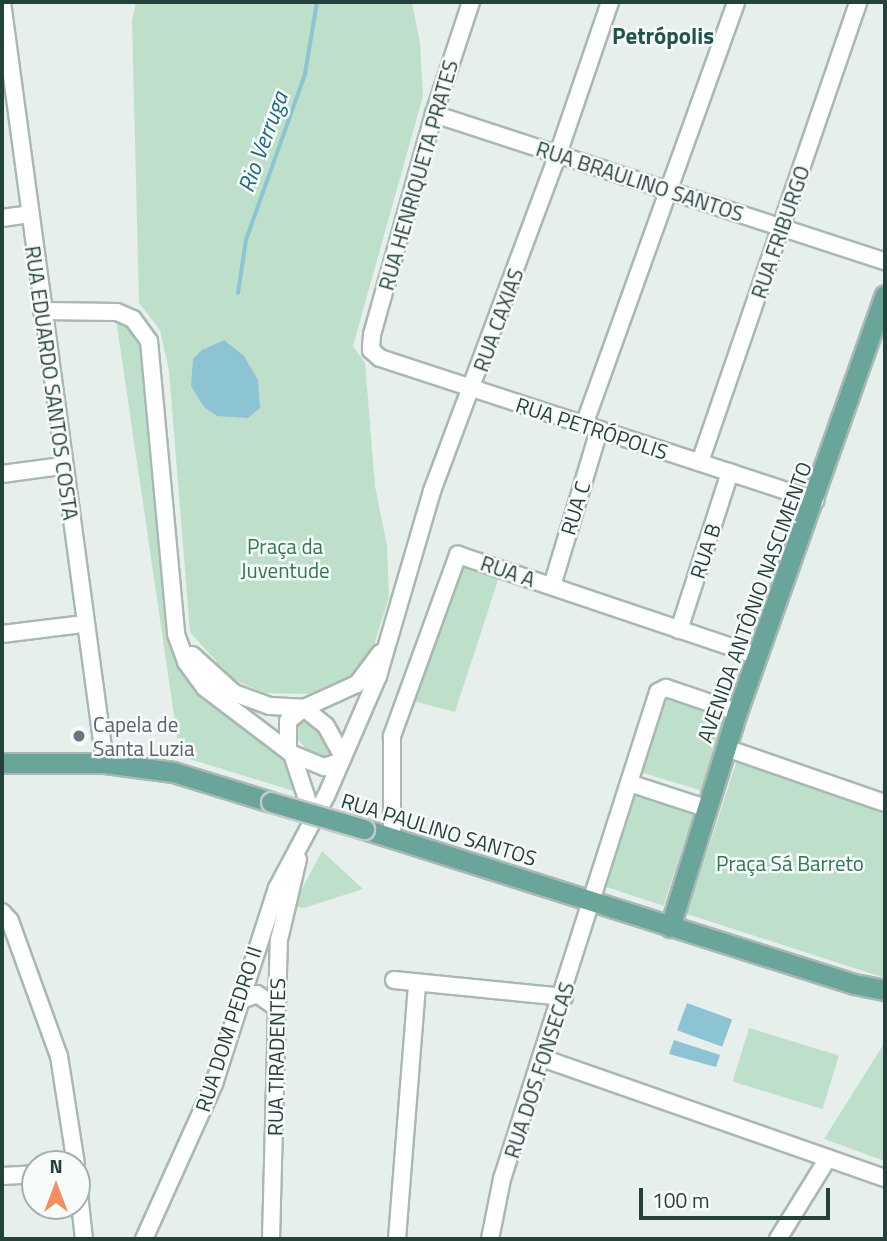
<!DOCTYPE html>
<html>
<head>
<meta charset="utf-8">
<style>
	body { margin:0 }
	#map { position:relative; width:887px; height:1241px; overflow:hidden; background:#e6efeb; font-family:"Titillium Web",sans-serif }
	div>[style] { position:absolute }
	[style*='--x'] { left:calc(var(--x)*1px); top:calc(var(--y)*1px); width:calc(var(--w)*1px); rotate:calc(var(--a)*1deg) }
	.green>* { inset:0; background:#bee0ca; transform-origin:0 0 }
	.water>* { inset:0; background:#8dc4d4; transform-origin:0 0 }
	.stream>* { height:3.5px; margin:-1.75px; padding:0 1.75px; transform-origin:1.75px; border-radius:1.75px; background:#8dc4d4 }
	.roads { filter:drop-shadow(2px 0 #a8b8b3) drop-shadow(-2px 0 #a8b8b3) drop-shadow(0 2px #a8b8b3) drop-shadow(0 -2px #a8b8b3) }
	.minor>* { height:16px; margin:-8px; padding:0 8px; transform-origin:8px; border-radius:8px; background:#fff }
	.major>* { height:19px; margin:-9.5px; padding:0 9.5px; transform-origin:9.5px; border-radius:9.5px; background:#69a59a }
	.bridges { filter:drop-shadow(2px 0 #c2cac8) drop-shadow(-2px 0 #c2cac8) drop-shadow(0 2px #c2cac8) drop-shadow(0 -2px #c2cac8) }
	.major-bridge>* { height:19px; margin:-9.5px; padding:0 9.5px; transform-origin:9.5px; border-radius:9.5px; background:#69a59a }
	.dots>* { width:19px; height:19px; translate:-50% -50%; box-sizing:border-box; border:4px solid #f7fbf9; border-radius:50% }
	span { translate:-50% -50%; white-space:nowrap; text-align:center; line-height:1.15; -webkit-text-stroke:5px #f7fbf9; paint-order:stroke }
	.street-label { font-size:21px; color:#24423c }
	.park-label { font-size:21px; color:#2c7a50 }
	.worship-label { font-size:21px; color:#5b616d }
	.left { translate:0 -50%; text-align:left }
	.neighbourhood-label { font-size:23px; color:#1f554c; font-weight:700 }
	.water-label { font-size:23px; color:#1b6880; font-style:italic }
	.frame { position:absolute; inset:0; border:4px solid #24423c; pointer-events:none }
	.north { position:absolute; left:21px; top:1150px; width:70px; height:70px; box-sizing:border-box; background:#f7fbf9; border:2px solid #a3b1ad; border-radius:50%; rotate:0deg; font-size:19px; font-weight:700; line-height:28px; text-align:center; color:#24423c }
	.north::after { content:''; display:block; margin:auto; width:24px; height:32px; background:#f58e5e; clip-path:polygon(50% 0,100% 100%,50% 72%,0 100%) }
	.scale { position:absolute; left:639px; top:1188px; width:191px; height:32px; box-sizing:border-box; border:4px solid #24423c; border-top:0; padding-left:9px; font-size:21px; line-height:24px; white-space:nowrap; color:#24423c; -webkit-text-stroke:5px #f7fbf9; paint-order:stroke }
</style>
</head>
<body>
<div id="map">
	<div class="green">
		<div style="clip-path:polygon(136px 2px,412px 2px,420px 43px,423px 96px,353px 346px,365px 363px,375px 486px,387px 546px,389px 597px,369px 661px,354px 678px,312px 694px,264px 693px,232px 679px,190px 632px,169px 371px,160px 330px,139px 303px,132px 20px)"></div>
		<div style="clip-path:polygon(116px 319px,142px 341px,164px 584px,178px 654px,282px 748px,303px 794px,180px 756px)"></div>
		<div style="clip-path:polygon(464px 562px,501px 571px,455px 712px,413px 701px)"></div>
		<div style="left:662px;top:698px;width:67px;height:77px;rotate:17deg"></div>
		<div style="clip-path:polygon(307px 712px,337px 752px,330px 758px,314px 758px,290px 730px)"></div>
		<div style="clip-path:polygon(737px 760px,885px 811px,885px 978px,687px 914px)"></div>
		<div style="left:634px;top:793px;width:63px;height:98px;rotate:18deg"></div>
		<div style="clip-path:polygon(322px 851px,363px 889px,304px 908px,293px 906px)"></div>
		<div style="left:749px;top:1028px;width:94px;height:56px;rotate:17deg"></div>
		<div style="clip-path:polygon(885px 1042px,885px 1161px,824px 1139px)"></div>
	</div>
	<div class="water">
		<div style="clip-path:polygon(224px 340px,244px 356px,258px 380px,260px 408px,248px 418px,217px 416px,204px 407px,191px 386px,193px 359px,202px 350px)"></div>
		<div style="left:687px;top:1003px;width:48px;height:29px;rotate:20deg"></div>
		<div style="clip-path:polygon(674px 1040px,720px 1055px,716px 1067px,669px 1054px)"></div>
	</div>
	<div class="stream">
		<div style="--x:238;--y:293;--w:54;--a:-81.4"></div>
		<div style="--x:246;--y:240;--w:176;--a:-70.4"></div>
		<div style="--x:305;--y:74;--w:73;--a:-80.5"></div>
	</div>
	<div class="roads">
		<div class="minor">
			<div style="--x:2;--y:2;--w:768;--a:82.29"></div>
			<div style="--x:471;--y:2;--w:118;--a:108.3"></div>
			<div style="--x:434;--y:114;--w:229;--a:105.7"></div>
			<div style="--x:372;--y:334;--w:16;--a:94"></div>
			<div style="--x:371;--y:350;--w:12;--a:42"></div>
			<div style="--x:380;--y:358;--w:458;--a:18.1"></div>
			<div style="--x:434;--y:114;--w:474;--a:18.1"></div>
			<div style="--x:2;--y:218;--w:28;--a:-8"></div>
			<div style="--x:42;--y:311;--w:75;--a:0.8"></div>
			<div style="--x:117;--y:312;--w:17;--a:24"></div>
			<div style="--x:133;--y:319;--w:27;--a:54"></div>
			<div style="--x:149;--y:341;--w:294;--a:84.7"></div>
			<div style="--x:176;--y:634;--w:30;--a:70"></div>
			<div style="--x:186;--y:662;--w:32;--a:54"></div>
			<div style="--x:205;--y:688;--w:109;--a:37.2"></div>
			<div style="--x:292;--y:754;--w:70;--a:71.6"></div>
			<div style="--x:584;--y:425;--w:449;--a:-70.2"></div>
			<div style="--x:700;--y:462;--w:486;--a:-71"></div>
			<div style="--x:2;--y:474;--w:61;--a:-7.6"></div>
			<div style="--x:552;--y:586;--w:163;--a:-73.2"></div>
			<div style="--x:679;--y:630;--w:166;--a:-72.1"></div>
			<div style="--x:2;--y:634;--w:83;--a:-7"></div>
			<div style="--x:192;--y:655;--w:57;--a:42.1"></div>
			<div style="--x:234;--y:693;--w:38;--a:20"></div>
			<div style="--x:270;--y:706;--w:34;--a:3"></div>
			<div style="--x:304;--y:708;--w:28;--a:39"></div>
			<div style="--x:326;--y:726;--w:35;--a:61"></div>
			<div style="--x:726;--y:748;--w:168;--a:19.1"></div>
			<div style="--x:288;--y:750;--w:29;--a:-90"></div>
			<div style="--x:288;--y:721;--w:21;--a:-39"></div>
			<div style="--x:304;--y:708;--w:58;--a:-24.4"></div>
			<div style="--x:357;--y:684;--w:39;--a:-53"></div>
			<div style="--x:292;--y:754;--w:35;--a:22"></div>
			<div style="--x:324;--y:767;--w:18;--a:-19"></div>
			<div style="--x:629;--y:783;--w:81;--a:18"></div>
			<div style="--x:392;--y:837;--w:101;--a:-90"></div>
			<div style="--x:392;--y:736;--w:193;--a:-70"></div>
			<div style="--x:458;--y:555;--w:317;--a:18.6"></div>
			<div style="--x:2;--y:912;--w:12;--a:48"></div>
			<div style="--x:10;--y:921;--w:144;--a:70.1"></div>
			<div style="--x:59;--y:1056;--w:109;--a:81.1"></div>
			<div style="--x:394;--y:980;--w:171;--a:5.7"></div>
			<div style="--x:239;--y:1001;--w:19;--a:-21"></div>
			<div style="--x:257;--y:994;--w:24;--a:35"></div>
			<div style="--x:542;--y:1058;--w:363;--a:19.3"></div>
			<div style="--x:77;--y:1175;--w:64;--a:83.8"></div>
			<div style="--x:2;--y:1176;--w:33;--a:-3"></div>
			<div style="--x:144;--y:1239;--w:170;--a:-65.7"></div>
			<div style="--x:214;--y:1084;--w:206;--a:-72.2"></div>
			<div style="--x:277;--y:888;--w:106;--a:-62"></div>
			<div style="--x:327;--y:794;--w:129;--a:-66.6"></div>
			<div style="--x:378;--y:676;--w:193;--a:-73.7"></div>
			<div style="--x:432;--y:491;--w:360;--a:-69.5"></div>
			<div style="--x:558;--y:154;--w:161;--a:-71.1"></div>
			<div style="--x:271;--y:1239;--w:299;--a:-88.5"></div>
			<div style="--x:279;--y:940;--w:83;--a:-76.8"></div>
			<div style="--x:397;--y:1239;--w:257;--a:-85.5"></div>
			<div style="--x:490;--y:1239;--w:61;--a:-78.7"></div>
			<div style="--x:502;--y:1179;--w:511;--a:-72.24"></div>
			<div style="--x:658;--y:692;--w:9;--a:-27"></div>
			<div style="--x:666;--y:688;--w:75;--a:18.7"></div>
			<div style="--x:778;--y:1239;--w:95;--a:-58.3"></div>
		</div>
		<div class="major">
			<div style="--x:2;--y:763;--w:103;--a:0"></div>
			<div style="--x:105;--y:763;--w:69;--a:7.5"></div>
			<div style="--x:173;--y:772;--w:102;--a:17"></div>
			<div style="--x:364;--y:829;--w:514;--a:17.55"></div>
			<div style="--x:854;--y:984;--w:32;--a:11"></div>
			<div style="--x:670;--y:927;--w:225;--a:-72.7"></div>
			<div style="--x:737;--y:712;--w:442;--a:-70.5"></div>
		</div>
	</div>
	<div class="bridges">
		<div class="major-bridge">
			<div style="--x:271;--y:802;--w:97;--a:16.2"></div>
		</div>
	</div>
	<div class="dots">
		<div style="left:79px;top:736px;background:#6b7280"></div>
	</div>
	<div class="street-label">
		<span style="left:418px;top:175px;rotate:-74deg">RUA HENRIQUETA PRATES</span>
		<span style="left:640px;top:181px;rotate:18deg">RUA BRAULINO SANTOS</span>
		<span style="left:780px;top:232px;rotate:-71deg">RUA FRIBURGO</span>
		<span style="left:498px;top:320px;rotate:-70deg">RUA CAXIAS</span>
		<span style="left:52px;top:383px;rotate:82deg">RUA EDUARDO SANTOS COSTA</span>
		<span style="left:592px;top:428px;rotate:18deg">RUA PETRÓPOLIS</span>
		<span style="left:575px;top:508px;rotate:-73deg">RUA C</span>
		<span style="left:705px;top:551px;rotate:-72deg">RUA B</span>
		<span style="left:508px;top:571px;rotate:19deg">RUA A</span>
		<span style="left:754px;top:602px;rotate:-70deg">AVENIDA ANTÔNIO NASCIMENTO</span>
		<span style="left:439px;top:829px;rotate:17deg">RUA PAULINO SANTOS</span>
		<span style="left:228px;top:1029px;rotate:-72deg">RUA DOM PEDRO II</span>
		<span style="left:276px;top:1057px;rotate:-89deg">RUA TIRADENTES</span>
		<span style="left:539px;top:1070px;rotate:-72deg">RUA DOS FONSECAS</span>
	</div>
	<div class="park-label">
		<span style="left:285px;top:558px">Praça da<br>Juventude</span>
		<span style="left:790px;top:863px">Praça Sá Barreto</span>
	</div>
	<div class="worship-label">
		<span class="left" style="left:93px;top:736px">Capela de<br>Santa Luzia</span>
	</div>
	<div class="neighbourhood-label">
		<span style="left:663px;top:36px">Petrópolis</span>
	</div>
	<div class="water-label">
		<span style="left:263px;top:142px;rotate:-70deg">Rio Verruga</span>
	</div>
	<div class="frame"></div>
	<div class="north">N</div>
	<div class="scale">100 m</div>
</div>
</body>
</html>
